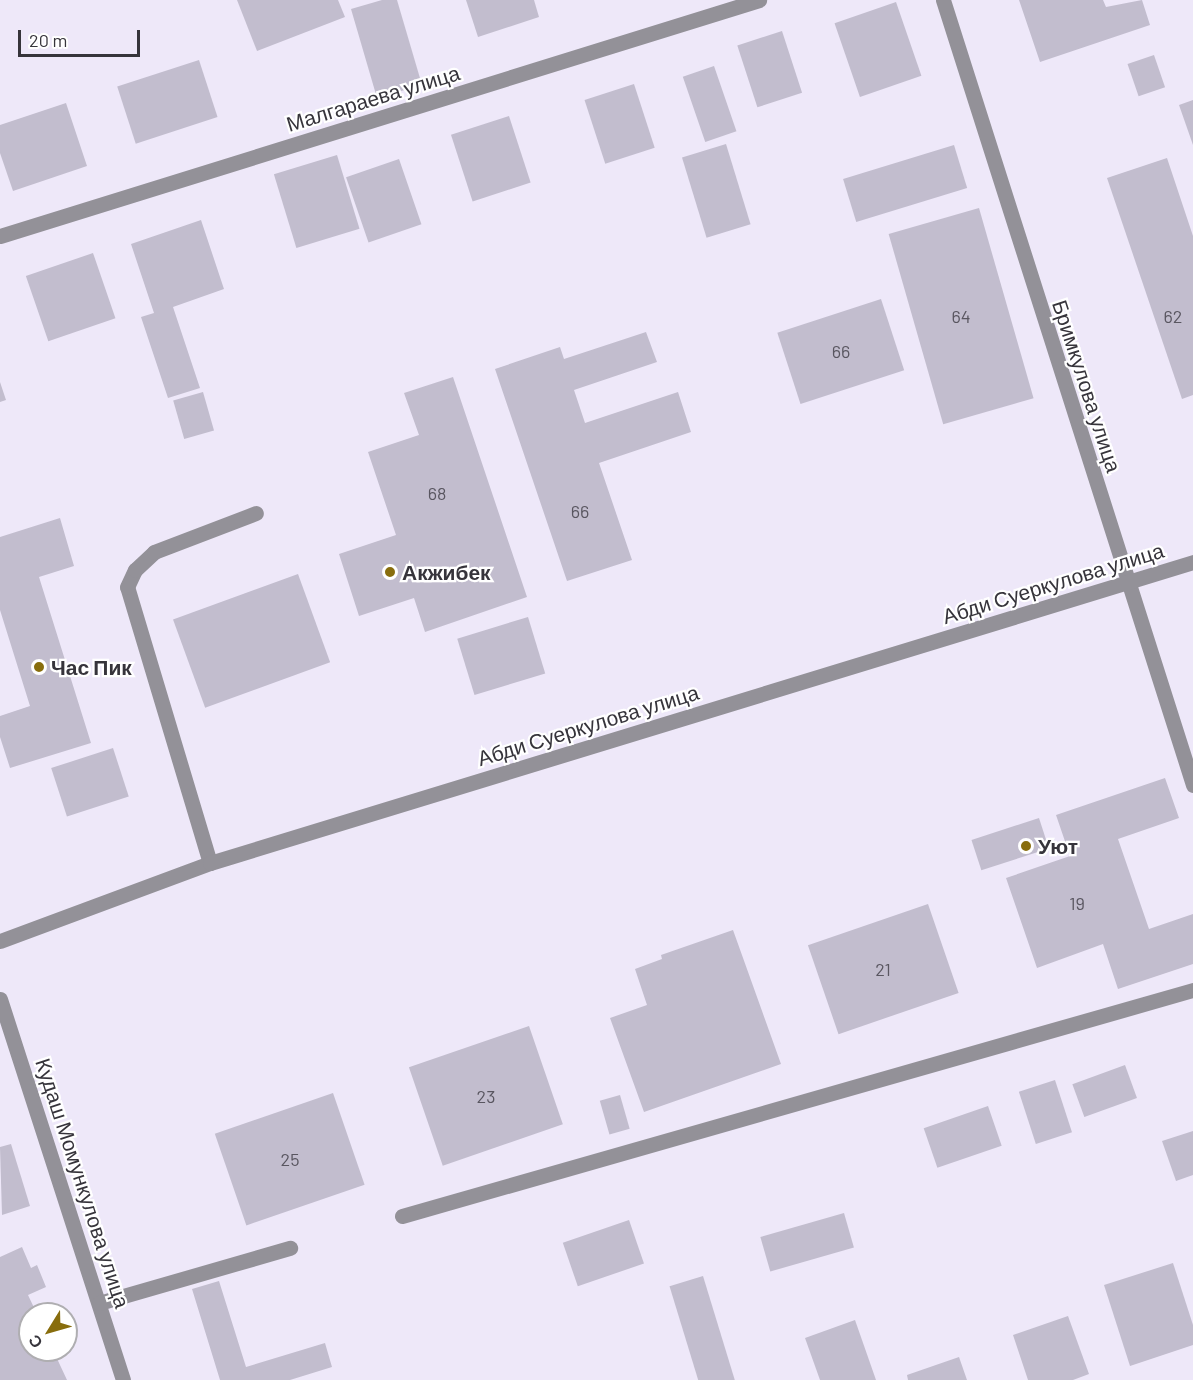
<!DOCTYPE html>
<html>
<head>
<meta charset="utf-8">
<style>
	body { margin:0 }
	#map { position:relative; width:1193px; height:1380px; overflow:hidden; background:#eee8f9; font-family:Barlow,sans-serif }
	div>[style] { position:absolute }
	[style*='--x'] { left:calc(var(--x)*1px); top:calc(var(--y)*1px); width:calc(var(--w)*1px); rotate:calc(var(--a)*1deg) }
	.building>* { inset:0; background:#c2bdce; transform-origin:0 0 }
	.minor>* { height:15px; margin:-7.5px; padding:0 7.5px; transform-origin:7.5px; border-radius:7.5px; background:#939198 }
	.dots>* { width:16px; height:16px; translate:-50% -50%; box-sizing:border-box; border:3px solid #fff; border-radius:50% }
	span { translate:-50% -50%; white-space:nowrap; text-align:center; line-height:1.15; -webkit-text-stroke:4.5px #fff; paint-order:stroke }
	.number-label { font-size:18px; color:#595660 }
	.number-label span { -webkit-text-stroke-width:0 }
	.street-label { font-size:21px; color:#36343b }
	.poi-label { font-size:21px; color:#36343b; font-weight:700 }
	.left { translate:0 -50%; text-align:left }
	.north { position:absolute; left:18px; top:1302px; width:60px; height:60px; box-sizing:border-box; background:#fff; border:2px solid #afaeb1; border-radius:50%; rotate:233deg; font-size:16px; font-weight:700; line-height:24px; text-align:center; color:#36343b }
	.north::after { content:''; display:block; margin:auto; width:21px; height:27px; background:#886d0d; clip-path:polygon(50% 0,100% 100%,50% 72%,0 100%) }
	.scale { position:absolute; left:18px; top:30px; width:122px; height:27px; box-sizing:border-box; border:3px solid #36343b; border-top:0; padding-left:8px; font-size:18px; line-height:21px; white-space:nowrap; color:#36343b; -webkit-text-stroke:4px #fff; paint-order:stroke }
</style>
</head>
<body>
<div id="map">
	<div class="building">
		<div style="clip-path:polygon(237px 0,338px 0,345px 17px,257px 51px)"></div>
		<div style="clip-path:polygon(382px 0,397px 0,422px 85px,377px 98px,351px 9px)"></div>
		<div style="clip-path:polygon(466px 0,534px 0,539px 17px,478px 37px)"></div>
		<div style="clip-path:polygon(1019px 0,1103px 0,1106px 7px,1142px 0,1150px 25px,1040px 62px)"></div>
		<div style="left:896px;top:2px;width:78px;height:65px;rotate:71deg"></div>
		<div style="left:782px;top:31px;width:65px;height:47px;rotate:72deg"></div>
		<div style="left:1154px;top:55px;width:34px;height:28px;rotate:71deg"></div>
		<div style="left:199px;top:60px;width:60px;height:86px;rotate:72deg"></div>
		<div style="left:714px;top:66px;width:69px;height:33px;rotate:71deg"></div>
		<div style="left:634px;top:84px;width:67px;height:52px;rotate:72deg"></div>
		<div style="clip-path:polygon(1193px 100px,1193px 145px,1179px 105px)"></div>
		<div style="clip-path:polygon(66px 103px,87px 166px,13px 191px,0 153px,0 125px)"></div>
		<div style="left:509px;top:116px;width:70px;height:61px;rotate:72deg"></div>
		<div style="left:726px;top:144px;width:84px;height:46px;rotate:73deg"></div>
		<div style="left:954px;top:145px;width:45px;height:116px;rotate:73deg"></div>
		<div style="left:337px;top:155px;width:77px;height:66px;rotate:73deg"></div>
		<div style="clip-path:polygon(1167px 158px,1193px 236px,1193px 395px,1182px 399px,1107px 178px)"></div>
		<div style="left:399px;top:159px;width:69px;height:56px;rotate:71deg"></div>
		<div style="left:979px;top:208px;width:198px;height:94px;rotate:74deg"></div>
		<div style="clip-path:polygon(201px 220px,224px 289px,173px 307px,200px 388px,168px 398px,141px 317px,154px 313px,131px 244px)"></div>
		<div style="left:93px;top:253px;width:69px;height:71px;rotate:71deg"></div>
		<div style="left:881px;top:299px;width:75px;height:109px;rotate:72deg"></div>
		<div style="clip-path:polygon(646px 332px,657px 362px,574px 390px,585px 423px,678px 392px,691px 432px,599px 463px,632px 560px,567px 581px,495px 369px,560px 347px,564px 359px)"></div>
		<div style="clip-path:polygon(453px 377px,527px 597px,425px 632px,414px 598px,359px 616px,339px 554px,396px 535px,368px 452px,419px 435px,404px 393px)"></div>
		<div style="clip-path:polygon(0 382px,6px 400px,0 402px)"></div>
		<div style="left:203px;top:392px;width:40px;height:31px;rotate:74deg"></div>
		<div style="clip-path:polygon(60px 518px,74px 566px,39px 577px,91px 743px,10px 768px,0 737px,0 716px,30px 706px,0 610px,0 537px)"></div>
		<div style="left:298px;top:574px;width:94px;height:133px;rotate:70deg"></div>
		<div style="left:528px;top:617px;width:59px;height:74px;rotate:73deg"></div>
		<div style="left:113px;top:748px;width:51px;height:65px;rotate:72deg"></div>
		<div style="clip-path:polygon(1165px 778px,1179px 818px,1118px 839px,1149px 929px,1193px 914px,1193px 964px,1118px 989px,1103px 944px,1037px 968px,1006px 878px,1070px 856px,1056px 815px)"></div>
		<div style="left:1039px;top:818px;width:32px;height:71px;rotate:72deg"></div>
		<div style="left:928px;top:904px;width:94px;height:127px;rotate:71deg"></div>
		<div style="clip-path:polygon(733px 930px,781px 1064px,644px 1112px,610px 1018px,647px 1005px,635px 969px,662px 959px,661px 955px)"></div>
		<div style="left:529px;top:1026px;width:104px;height:127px;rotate:71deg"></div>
		<div style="left:1125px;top:1065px;width:35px;height:56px;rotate:70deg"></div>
		<div style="left:1055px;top:1080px;width:55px;height:38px;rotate:72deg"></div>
		<div style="left:333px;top:1093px;width:97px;height:125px;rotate:71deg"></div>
		<div style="left:620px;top:1095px;width:35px;height:21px;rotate:74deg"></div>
		<div style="left:988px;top:1106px;width:42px;height:68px;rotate:71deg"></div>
		<div style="clip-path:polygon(1193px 1131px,1193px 1175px,1176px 1181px,1162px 1141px)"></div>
		<div style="clip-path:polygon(11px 1144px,30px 1206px,2px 1215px,0 1147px)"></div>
		<div style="left:844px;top:1213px;width:36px;height:87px;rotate:74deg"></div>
		<div style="left:629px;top:1220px;width:46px;height:70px;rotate:71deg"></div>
		<div style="clip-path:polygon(22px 1247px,31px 1268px,37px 1265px,46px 1287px,28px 1295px,37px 1314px,30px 1314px,30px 1350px,53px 1350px,67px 1380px,0 1380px,0 1257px)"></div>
		<div style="clip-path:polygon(1173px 1263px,1193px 1325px,1193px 1345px,1130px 1366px,1104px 1285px)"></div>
		<div style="left:703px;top:1276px;width:109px;height:35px;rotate:73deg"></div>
		<div style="clip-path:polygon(219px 1281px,246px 1367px,325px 1343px,332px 1367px,290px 1380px,220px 1380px,192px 1289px)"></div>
		<div style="clip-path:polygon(1068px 1316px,1089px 1374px,1073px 1380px,1028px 1380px,1013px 1335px)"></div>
		<div style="clip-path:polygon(855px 1320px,876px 1380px,820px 1380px,805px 1338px)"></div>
		<div style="clip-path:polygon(959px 1357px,967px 1380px,908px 1380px,907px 1375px)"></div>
	</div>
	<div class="minor">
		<div style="--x:943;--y:0;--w:824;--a:72.33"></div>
		<div style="--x:0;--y:236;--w:795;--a:-17.27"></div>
		<div style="--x:210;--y:863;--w:288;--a:-106.7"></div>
		<div style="--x:127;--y:587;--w:19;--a:-65"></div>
		<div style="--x:135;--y:570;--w:26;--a:-43"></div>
		<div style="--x:154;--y:552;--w:109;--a:-20.9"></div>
		<div style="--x:0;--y:941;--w:224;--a:-20.4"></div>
		<div style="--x:210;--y:863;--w:1028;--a:-17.02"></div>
		<div style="--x:0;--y:999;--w:400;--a:72.1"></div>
		<div style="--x:402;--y:1216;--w:823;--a:-15.95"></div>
		<div style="--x:99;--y:1303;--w:199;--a:-16.1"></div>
	</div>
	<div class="dots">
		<div style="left:390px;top:572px;background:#886d0d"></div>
		<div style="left:39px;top:667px;background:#886d0d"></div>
		<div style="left:1026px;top:846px;background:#886d0d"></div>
	</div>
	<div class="number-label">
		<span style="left:961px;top:316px">64</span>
		<span style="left:1173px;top:316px">62</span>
		<span style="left:841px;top:351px">66</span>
		<span style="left:437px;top:493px">68</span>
		<span style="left:580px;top:511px">66</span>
		<span style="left:1077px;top:903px">19</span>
		<span style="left:883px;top:969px">21</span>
		<span style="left:486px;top:1096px">23</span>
		<span style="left:290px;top:1159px">25</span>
	</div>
	<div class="street-label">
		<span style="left:373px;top:98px;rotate:-17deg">Малгараева улица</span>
		<span style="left:1087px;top:386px;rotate:72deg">Бримкулова улица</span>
		<span style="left:1053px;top:583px;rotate:-17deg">Абди Суеркулова улица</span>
		<span style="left:588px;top:725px;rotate:-17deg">Абди Суеркулова улица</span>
		<span style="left:83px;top:1183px;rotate:72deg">Кудаш Момункулова улица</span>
	</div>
	<div class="poi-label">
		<span class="left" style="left:402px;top:572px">Акжибек</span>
		<span class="left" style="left:51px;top:667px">Час Пик</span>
		<span class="left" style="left:1038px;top:846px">Уют</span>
	</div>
	<div class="north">С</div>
	<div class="scale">20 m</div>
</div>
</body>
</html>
